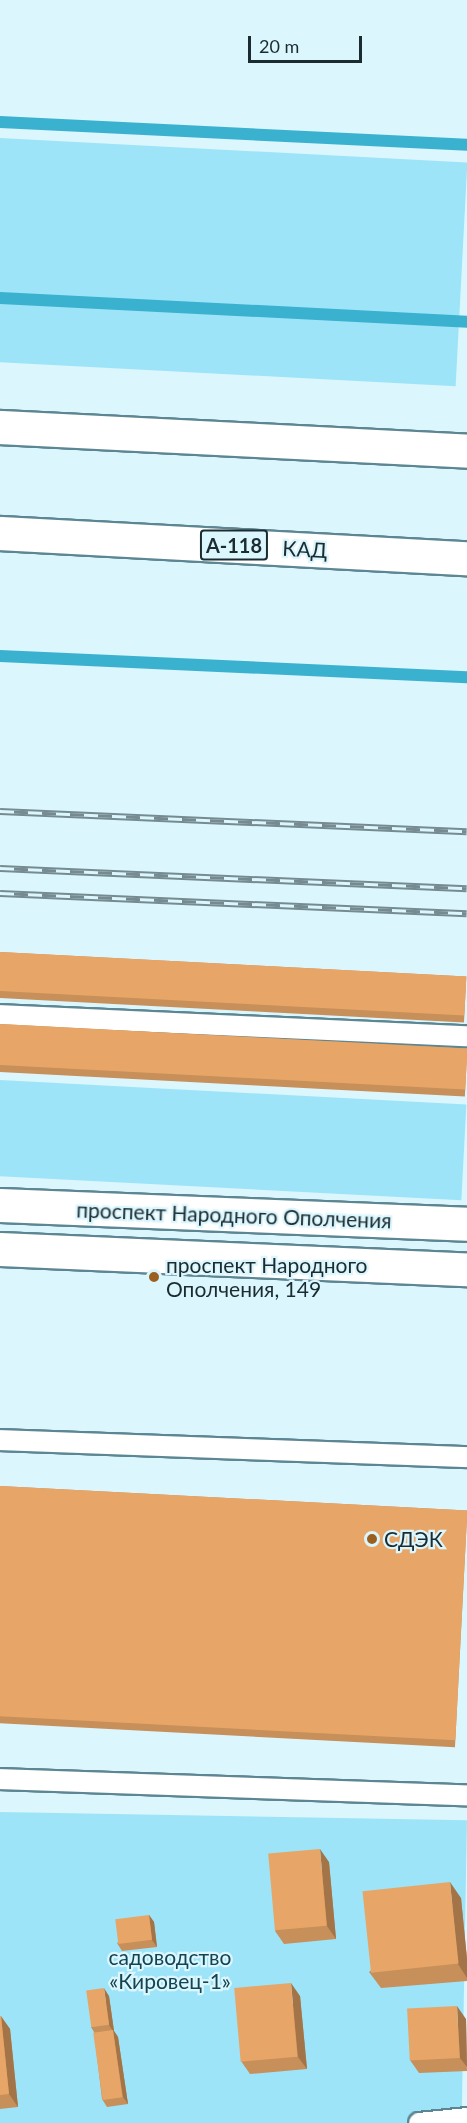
<!DOCTYPE html>
<html>
<head>
<meta charset="utf-8">
<style>
	body { margin:0 }
	#map { position:relative; width:467px; height:2123px; overflow:hidden; background:#dcf6fe; font-family:Lato,sans-serif }
	div>[style] { position:absolute }
	[style*='--x'] { left:calc(var(--x)*1px); top:calc(var(--y)*1px); width:calc(var(--w)*1px); rotate:calc(var(--a)*1deg) }
	.green>* { inset:0; background:#9de4f9; transform-origin:0 0 }
	.stream>* { height:12px; margin:-6px; padding:0 6px; transform-origin:6px; border-radius:6px; background:#3bb1d0 }
	.roads { filter:drop-shadow(2px 0 #5d8693) drop-shadow(-2px 0 #5d8693) drop-shadow(0 2px #5d8693) drop-shadow(0 -2px #5d8693) }
	.service>* { height:20px; margin:-10px; padding:0 10px; transform-origin:10px; border-radius:10px; background:#fff }
	.secondary>* { height:33px; margin:-16.5px; padding:0 16.5px; transform-origin:16.5px; border-radius:16.5px; background:#fff }
	.motorway>* { height:33px; margin:-16.5px; padding:0 16.5px; transform-origin:16.5px; border-radius:16.5px; background:#fff }
	.rail>* { height:7px; margin-top:-3.5px; transform-origin:0; background:repeating-linear-gradient(90deg,#dcf6fe 0 14px,#758b91 0 28px); box-sizing:border-box; border-block:2px solid #758b91 }
	.wall>* { inset:0; background:#c78f59; transform-origin:0 0 }
	.shaded-wall>* { inset:0; background:#a27448 }
	.building>* { inset:0; background:#e7a667; transform-origin:0 0 }
	.dots>* { width:16px; height:16px; translate:-50% -50%; box-sizing:border-box; border:3px solid #dcf6fe; border-radius:50% }
	span { translate:-50% -50%; white-space:nowrap; text-align:center; line-height:1.15; -webkit-text-stroke:4.5px #dcf6fe; paint-order:stroke }
	.shield-label span { padding:2px 4px; background:#dcf6fe; border:2px solid; border-radius:4px; -webkit-text-stroke-width:0 }
	.shield-label { font-size:20px; color:#1b2c31; font-weight:700 }
	.street-label { font-size:21px; color:#1b2c31 }
	.poi-label { font-size:21px; color:#1b2c31 }
	.left { translate:0 -50%; text-align:left }
	.park-label { font-size:21px; color:#124451 }
	.scale { position:absolute; left:248px; top:36px; width:114px; height:27px; box-sizing:border-box; border:3px solid #1b2c31; border-top:0; padding-left:8px; font-size:18px; line-height:21px; white-space:nowrap; color:#1b2c31; -webkit-text-stroke:4px #dcf6fe; paint-order:stroke }
</style>
</head>
<body>
<div id="map">
	<div class="green">
		<div style="left:0;top:138px;width:468px;height:224px;rotate:3deg"></div>
		<div style="left:0;top:1080px;width:467px;height:96px;rotate:3deg"></div>
		<div style="left:0;top:1812px;width:467px;height:311px;rotate:1deg"></div>
	</div>
	<div class="stream">
		<div style="--x:0;--y:122;--w:468;--a:2.8"></div>
		<div style="--x:0;--y:298;--w:468;--a:2.9"></div>
		<div style="--x:0;--y:656;--w:467;--a:2.6"></div>
	</div>
	<div class="roads">
		<div class="service">
			<div style="--x:0;--y:1015;--w:467;--a:2.6"></div>
			<div style="--x:0;--y:1440;--w:467;--a:2.1"></div>
			<div style="--x:0;--y:1779;--w:467;--a:2"></div>
			<div style="--x:419;--y:2123;--w:48;--a:-5.9"></div>
		</div>
		<div class="secondary">
			<div style="--x:0;--y:1205;--w:467;--a:2.3"></div>
			<div style="--x:0;--y:1249;--w:467;--a:2.5"></div>
		</div>
		<div class="motorway">
			<div style="--x:0;--y:427;--w:468;--a:2.9"></div>
			<div style="--x:0;--y:533;--w:468;--a:3.1"></div>
		</div>
	</div>
	<div class="rail">
		<div style="--x:0;--y:811;--w:467;--a:2.5"></div>
		<div style="--x:0;--y:868;--w:467;--a:2.5"></div>
		<div style="--x:0;--y:893;--w:467;--a:2.5"></div>
	</div>
	<div class="wall">
		<div style="left:0;top:952px;width:467px;height:46px;rotate:3deg"></div>
		<div style="left:0;top:1024px;width:468px;height:48px;rotate:3deg"></div>
		<div style="left:0;top:1486px;width:468px;height:237px;rotate:3deg"></div>
		<div style="clip-path:polygon(329px 1862px,336px 1939px,284px 1944px,275px 1931px)"></div>
		<div style="clip-path:polygon(461px 1898px,467px 1959px,467px 1981px,381px 1988px,369px 1972px)"></div>
		<div style="clip-path:polygon(149px 1915px,154px 1922px,157px 1947px,122px 1951px,117px 1943px)"></div>
		<div style="clip-path:polygon(109px 1996px,114px 2031px,118px 2037px,128px 2104px,107px 2107px,102px 2099px,94px 2032px,91px 2027px)"></div>
		<div style="clip-path:polygon(300px 1996px,307px 2069px,250px 2074px,241px 2061px)"></div>
		<div style="clip-path:polygon(0 2016px,10px 2029px,18px 2107px,0 2109px)"></div>
		<div style="clip-path:polygon(466px 2019px,467px 2071px,419px 2073px,410px 2060px)"></div>
	</div>
	<div class="shaded-wall">
		<div style="clip-path:polygon(320px 1849px,329px 1862px,336px 1939px,327px 1926px)"></div>
		<div style="clip-path:polygon(450px 1882px,461px 1898px,467px 1959px,467px 1978px,458px 1964px)"></div>
		<div style="clip-path:polygon(149px 1915px,154px 1922px,157px 1947px,152px 1940px)"></div>
		<div style="clip-path:polygon(291px 1983px,300px 1996px,307px 2069px,298px 2057px)"></div>
		<div style="clip-path:polygon(104px 1988px,109px 1996px,114px 2031px,118px 2037px,128px 2104px,123px 2097px,113px 2031px,109px 2025px)"></div>
		<div style="clip-path:polygon(457px 2006px,466px 2019px,467px 2067px,460px 2058px)"></div>
		<div style="clip-path:polygon(1px 2016px,10px 2029px,18px 2107px,9px 2094px)"></div>
	</div>
	<div class="building">
		<div style="left:0;top:952px;width:467px;height:39px;rotate:3deg"></div>
		<div style="left:0;top:1024px;width:468px;height:41px;rotate:3deg"></div>
		<div style="left:0;top:1486px;width:468px;height:230px;rotate:3deg"></div>
		<div style="left:320px;top:1849px;width:77px;height:52px;rotate:85deg"></div>
		<div style="left:450px;top:1882px;width:82px;height:88px;rotate:84deg"></div>
		<div style="left:149px;top:1915px;width:25px;height:34px;rotate:83deg"></div>
		<div style="left:291px;top:1983px;width:74px;height:57px;rotate:85deg"></div>
		<div style="left:104px;top:1988px;width:37px;height:18px;rotate:82deg"></div>
		<div style="left:457px;top:2006px;width:52px;height:50px;rotate:87deg"></div>
		<div style="clip-path:polygon(0 2016px,1px 2016px,9px 2094px,0 2095px)"></div>
		<div style="left:113px;top:2030px;width:68px;height:20px;rotate:82deg"></div>
	</div>
	<div class="dots">
		<div style="left:154px;top:1277px;background:#9a601f"></div>
		<div style="left:372px;top:1539px;background:#9a601f"></div>
	</div>
	<div class="shield-label">
		<span style="left:234px;top:545px">А-118</span>
	</div>
	<div class="street-label">
		<span style="left:305px;top:549px;rotate:3deg">КАД</span>
		<span style="left:234px;top:1215px;rotate:2deg">проспект Народного Ополчения</span>
	</div>
	<div class="poi-label">
		<span class="left" style="left:166px;top:1277px">проспект Народного<br>Ополчения, 149</span>
		<span class="left" style="left:384px;top:1539px">СДЭК</span>
	</div>
	<div class="park-label">
		<span style="left:170px;top:1969px">садоводство<br>«Кировец-1»</span>
	</div>
	<div class="scale">20 m</div>
</div>
</body>
</html>
